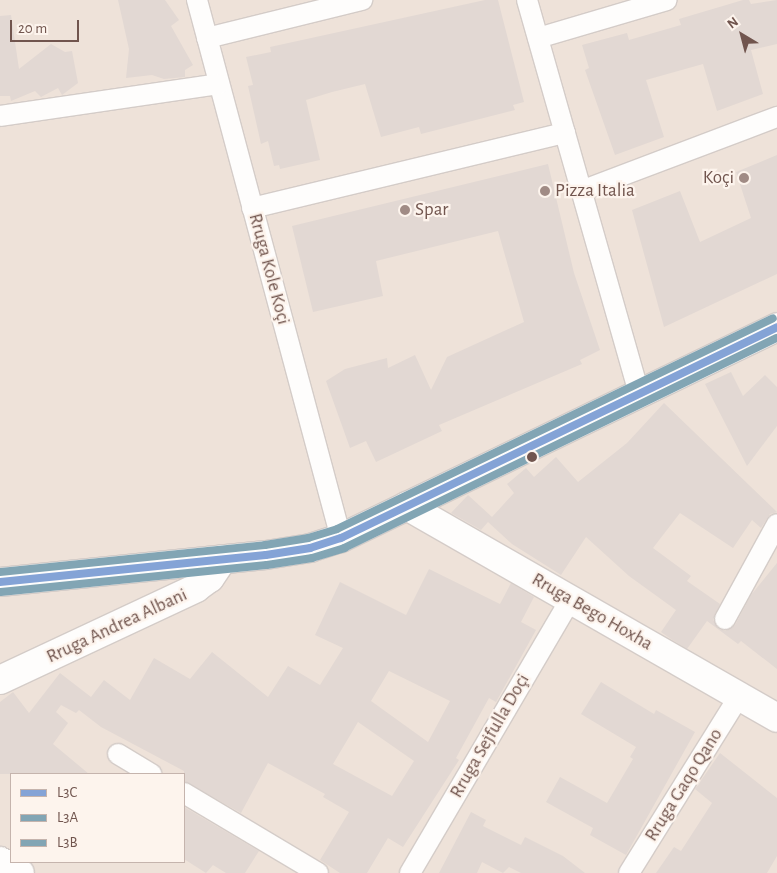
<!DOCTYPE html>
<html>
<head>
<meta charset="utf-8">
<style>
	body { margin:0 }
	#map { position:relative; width:777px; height:873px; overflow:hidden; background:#f6f0eb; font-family:"Alegreya Sans",sans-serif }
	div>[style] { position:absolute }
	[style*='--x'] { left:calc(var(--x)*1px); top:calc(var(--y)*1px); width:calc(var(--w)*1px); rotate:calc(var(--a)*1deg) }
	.residential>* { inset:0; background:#eee2d9 }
	.building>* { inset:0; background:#e2d8d3 }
	.roads { filter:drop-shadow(1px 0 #d4ccc8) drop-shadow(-1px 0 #d4ccc8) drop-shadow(0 1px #d4ccc8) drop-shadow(0 -1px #d4ccc8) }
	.street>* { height:20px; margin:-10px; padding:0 10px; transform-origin:10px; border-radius:10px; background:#fefdfc }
	.secondary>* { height:28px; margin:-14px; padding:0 14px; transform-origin:14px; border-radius:14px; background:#fefdfc }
	.bus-1>* { height:8px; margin:-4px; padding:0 4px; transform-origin:4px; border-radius:4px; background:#84a3d6 }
	.bus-2>* { height:8px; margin:-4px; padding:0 4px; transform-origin:4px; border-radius:4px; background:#82a5b4 }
	.bus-3>* { height:8px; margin:-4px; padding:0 4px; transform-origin:4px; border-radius:4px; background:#82a5b4 }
	.dots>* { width:14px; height:14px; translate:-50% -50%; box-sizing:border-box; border:2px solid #fdf4ed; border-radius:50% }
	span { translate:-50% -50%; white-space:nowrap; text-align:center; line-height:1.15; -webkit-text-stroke:4.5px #fdf4ed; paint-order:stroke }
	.poi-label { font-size:19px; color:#71554e }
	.right { translate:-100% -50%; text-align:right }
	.left { translate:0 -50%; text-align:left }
	.street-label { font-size:19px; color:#71554e }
	.legend { position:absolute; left:10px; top:773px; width:175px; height:90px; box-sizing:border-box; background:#fdf4ed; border:1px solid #c5b4ad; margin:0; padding:6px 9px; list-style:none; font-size:15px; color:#71554e }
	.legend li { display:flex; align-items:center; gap:10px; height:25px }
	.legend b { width:25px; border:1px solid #c5b4ad }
	.north { position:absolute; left:717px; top:10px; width:50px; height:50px; -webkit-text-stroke:4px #fdf4ed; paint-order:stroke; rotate:323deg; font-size:14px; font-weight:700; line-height:20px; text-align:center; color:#71554e }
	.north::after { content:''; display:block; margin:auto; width:18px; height:22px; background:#71554e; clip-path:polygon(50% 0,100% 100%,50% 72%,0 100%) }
	.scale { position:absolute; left:10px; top:20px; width:69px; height:22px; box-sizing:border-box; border:2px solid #71554e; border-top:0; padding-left:6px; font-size:15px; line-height:18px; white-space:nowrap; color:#71554e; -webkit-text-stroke:4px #fdf4ed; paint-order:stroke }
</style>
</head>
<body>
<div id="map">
	<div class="residential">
		<div style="clip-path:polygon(evenodd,0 0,777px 0,777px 873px,0 873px,0 0,11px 774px,184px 774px,184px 862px,11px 862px,11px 774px)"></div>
	</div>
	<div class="building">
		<div style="clip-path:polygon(118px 0,165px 0,179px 20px,171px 26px,193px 65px,185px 70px,185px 77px,164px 79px,152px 75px,126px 78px,129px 49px)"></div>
		<div style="clip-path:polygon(485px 0,498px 0,524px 102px,513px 105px,515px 110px,421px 134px,419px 127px,381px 137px,365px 84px,332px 92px,306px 100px,320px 160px,280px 169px,279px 165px,274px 166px,268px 141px,261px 144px,248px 86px,253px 85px,246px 57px,271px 52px,270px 47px)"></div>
		<div style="clip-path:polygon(743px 0,749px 0,751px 4px,777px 0,777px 44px,751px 50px,763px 94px,717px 111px,703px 64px,646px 80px,664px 137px,615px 155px,585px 70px,589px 68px,582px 45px,627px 33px,629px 40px,681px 25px,679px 19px)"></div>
		<div style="clip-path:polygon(11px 15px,19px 69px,51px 44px,65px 52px,72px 51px,78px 83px,62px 95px,58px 88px,41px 97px,35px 91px,11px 101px,10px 96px,0 96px,0 16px)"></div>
		<div style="clip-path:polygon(777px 155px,777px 274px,664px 327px,632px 210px,680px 191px,700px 242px,751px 218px,736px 172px)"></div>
		<div style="clip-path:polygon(548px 164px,574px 273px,600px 350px,580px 360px,582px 364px,439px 425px,442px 431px,376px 462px,366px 441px,350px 448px,326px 381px,345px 369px,387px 358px,388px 368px,415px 355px,431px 390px,447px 357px,524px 322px,498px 231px,376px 261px,383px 296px,313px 312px,292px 226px)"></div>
		<div style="clip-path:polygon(731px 372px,743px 396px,765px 375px,777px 387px,777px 426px,747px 466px,705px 384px)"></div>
		<div style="clip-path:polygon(664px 403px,777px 512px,770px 514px,761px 528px,752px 520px,733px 548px,680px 513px,653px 548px,691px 576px,687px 581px,720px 604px,713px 620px,719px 629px,725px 631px,735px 625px,751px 595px,777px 563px,777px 669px,741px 641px,738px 644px,707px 621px,687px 649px,671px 639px,661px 632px,676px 610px,629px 576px,586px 537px,561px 575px,512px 544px,488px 522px,481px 530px,451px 513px,468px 495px,492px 517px,514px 493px,507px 484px,526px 468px,534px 477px,556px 457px,578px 482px,627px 443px)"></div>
		<div style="clip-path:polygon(evenodd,429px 569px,500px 604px,511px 583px,534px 597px,521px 622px,536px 630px,496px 702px,489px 698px,456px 758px,459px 760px,403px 847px,388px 838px,367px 873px,340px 873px,320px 860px,349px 812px,323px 797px,325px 794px,268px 763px,241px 813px,184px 781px,184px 771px,101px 727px,79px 710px,76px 713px,61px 705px,56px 712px,68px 723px,53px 744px,89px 774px,0 774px,0 702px,13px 692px,29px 713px,60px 673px,91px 697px,104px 680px,130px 700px,154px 658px,190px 679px,212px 652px,268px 697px,288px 666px,320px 685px,343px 648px,315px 635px,340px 582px,406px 615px,429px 569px,389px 671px,450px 701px,428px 742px,371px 701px,389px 671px,429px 569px,358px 722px,414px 761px,392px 796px,333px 764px,358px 722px)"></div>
		<div style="clip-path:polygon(601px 682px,654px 714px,656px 710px,695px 732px,626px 855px,590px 835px,593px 828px,546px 802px,560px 777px,607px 803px,633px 759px,630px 757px,636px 747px,581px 714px)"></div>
		<div style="clip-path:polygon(720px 753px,777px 798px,777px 856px,767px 873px,656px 873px,674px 847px,681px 851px,712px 803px,695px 789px)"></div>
		<div style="clip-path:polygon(184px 807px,259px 851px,245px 873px,226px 873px,213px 865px,206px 873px,184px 859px)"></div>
		<div style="clip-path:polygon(471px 812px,486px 820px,483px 826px,521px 845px,525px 837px,563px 856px,585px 873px,521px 873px,509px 867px,503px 873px,482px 862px,477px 873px,439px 873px)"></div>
	</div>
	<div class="roads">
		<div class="street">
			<div style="--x:197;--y:0;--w:557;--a:75.02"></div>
			<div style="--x:527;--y:0;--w:410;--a:74.1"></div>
			<div style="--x:207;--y:38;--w:160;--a:-13.8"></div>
			<div style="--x:538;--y:38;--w:134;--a:-16.4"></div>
			<div style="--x:0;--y:116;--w:221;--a:-8.3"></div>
			<div style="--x:581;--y:191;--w:210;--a:-20.7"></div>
			<div style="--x:252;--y:208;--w:322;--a:-13.5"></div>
			<div style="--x:725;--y:619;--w:108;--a:-61.3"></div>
			<div style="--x:118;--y:754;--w:39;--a:31"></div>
			<div style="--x:184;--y:793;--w:156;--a:30.8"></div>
			<div style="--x:410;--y:873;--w:316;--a:-59.6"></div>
			<div style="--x:629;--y:873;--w:208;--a:-58.1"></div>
		</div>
		<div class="secondary">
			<div style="--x:407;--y:506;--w:426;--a:29.8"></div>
			<div style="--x:0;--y:582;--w:267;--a:-5.8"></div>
			<div style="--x:266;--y:555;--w:45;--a:-9"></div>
			<div style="--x:310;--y:548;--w:33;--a:-18"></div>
			<div style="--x:341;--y:538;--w:484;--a:-25.8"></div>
			<div style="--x:0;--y:680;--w:217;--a:-25.1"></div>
			<div style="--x:196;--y:588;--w:17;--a:-36"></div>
			<div style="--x:210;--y:578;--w:23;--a:-56"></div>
			<div style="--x:0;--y:861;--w:23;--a:31"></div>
		</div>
	</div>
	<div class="bus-1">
		<div style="--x:0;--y:582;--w:267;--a:-5.8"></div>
		<div style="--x:266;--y:555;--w:45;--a:-9"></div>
		<div style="--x:310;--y:548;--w:33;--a:-18"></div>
		<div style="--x:341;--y:538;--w:484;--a:-25.8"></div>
	</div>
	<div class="bus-2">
		<div style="--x:1;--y:592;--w:267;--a:-5.8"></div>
		<div style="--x:267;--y:565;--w:46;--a:-8.8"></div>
		<div style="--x:312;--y:558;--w:34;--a:-17"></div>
		<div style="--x:344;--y:548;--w:481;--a:-25.9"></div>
	</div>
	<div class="bus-3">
		<div style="--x:0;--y:572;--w:266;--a:-5.8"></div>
		<div style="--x:265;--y:545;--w:44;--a:-9.2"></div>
		<div style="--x:308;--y:538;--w:30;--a:-17"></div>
		<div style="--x:337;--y:529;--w:484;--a:-25.8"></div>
	</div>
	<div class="dots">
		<div style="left:744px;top:178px;background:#a08b85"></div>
		<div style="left:545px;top:191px;background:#a08b85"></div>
		<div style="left:405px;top:210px;background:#a08b85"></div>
		<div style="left:532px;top:457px;background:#71554e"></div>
	</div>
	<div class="poi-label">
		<span class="right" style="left:734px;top:178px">Koçi</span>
		<span class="left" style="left:555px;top:191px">Pizza Italia</span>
		<span class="left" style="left:415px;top:210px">Spar</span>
	</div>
	<div class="street-label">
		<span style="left:269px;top:269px;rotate:75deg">Rruga Kole Koçi</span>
		<span style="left:592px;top:612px;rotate:30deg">Rruga Bego Hoxha</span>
		<span style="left:117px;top:626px;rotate:-25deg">Rruga Andrea Albani</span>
		<span style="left:490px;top:736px;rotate:-60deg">Rruga Sejfulla Doçi</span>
		<span style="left:684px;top:785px;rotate:-58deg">Rruga Gaqo Qano</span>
	</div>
	<ul class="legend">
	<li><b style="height:6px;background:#84a3d6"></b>L3C</li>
	<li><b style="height:6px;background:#82a5b4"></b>L3A</li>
	<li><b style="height:6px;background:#82a5b4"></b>L3B</li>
	</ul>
	<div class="north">N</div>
	<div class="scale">20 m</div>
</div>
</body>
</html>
